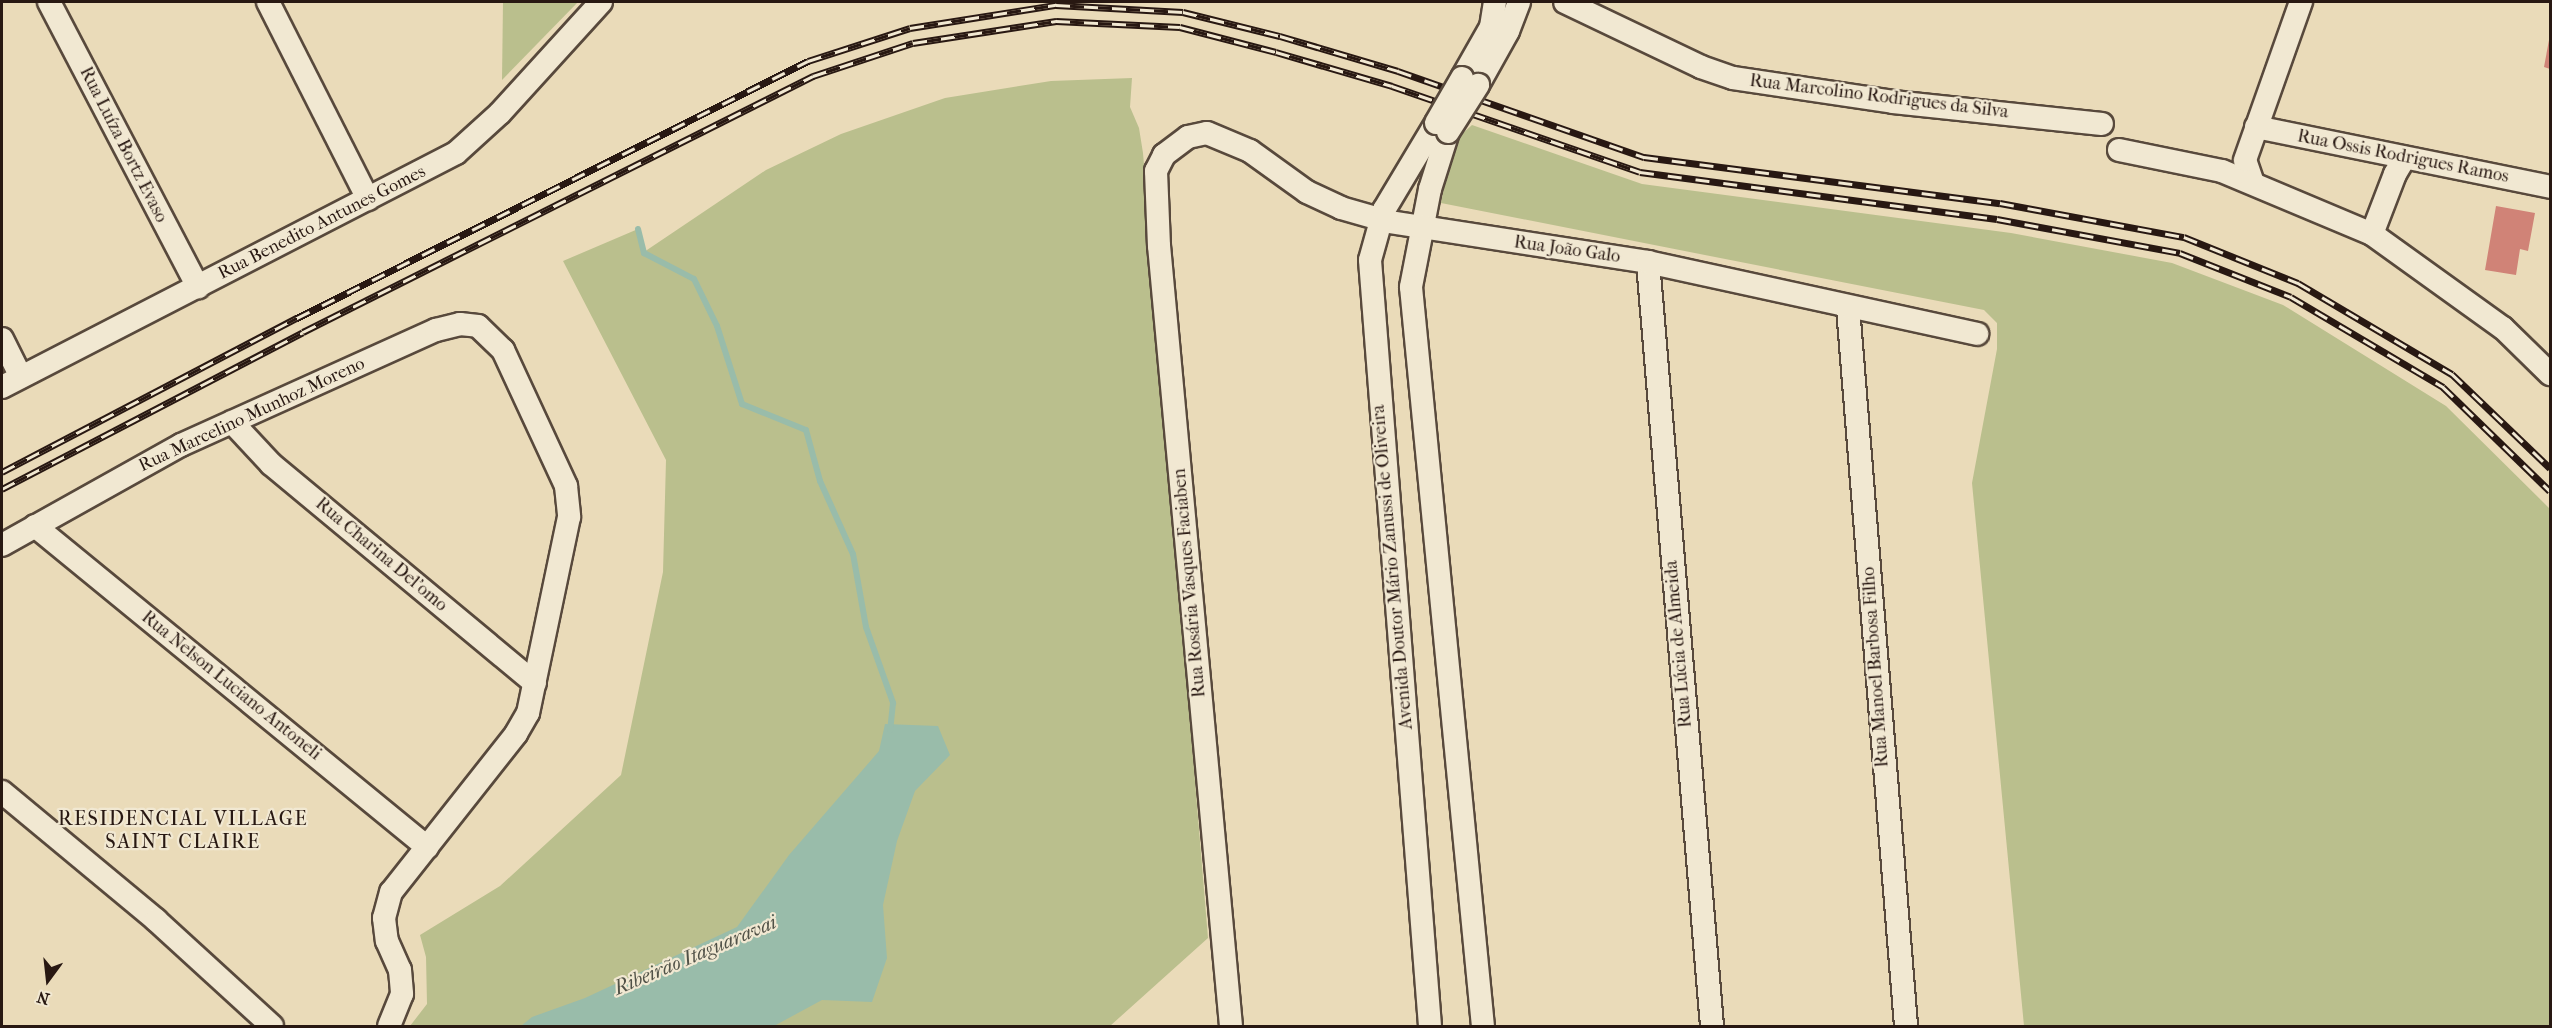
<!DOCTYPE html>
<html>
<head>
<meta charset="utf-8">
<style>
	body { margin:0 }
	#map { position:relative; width:2552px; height:1028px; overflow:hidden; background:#eadbb9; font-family:"IM FELL French Canon",serif }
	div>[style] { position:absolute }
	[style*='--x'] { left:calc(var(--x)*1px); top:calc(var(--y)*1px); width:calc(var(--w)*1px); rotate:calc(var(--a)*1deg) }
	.green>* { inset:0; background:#babf8d }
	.water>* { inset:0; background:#99bcaa }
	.stream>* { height:6px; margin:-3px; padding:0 3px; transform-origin:3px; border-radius:3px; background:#99bcaa }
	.building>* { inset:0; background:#d08377 }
	.roads { filter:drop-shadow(2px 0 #58493c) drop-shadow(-2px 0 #58493c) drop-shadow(0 2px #58493c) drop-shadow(0 -2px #58493c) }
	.minor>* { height:22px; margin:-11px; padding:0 11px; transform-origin:11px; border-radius:11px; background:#f1e8d2 }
	.rail>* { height:7px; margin-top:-3.5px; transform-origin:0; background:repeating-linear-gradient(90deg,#f1e8d2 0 14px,#281812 0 28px); box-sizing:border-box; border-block:2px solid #281812 }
	.bridges { filter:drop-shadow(2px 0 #58493c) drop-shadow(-2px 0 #58493c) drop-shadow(0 2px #58493c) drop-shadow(0 -2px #58493c) }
	.minor-bridge>* { height:22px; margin:-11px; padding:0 11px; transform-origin:11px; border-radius:11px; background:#f1e8d2 }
	span { translate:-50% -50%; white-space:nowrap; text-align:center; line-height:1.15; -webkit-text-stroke:4.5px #f1e8d2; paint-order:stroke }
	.street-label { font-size:18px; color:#281812 }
	.neighbourhood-label { font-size:20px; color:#281812; letter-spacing:1.5px }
	.water-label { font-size:20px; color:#505147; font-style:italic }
	.frame { position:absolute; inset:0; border:3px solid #281812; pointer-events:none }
	.north { position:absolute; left:18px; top:950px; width:60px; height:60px; -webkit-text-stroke:4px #f1e8d2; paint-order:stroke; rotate:195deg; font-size:16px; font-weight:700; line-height:24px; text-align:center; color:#281812 }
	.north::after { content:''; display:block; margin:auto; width:21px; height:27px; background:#281812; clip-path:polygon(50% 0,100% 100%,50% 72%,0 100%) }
</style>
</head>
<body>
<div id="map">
	<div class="green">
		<div style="clip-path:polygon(503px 2px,578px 2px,502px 80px)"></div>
		<div style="clip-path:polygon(1132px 78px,1130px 107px,1139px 128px,1143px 153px,1208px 938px,1110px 1026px,410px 1026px,427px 1004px,426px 957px,420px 935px,500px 886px,621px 775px,663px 572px,666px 460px,563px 261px,638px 229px,644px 252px,766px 170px,841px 134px,945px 98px,1051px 81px)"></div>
		<div style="clip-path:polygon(1472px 125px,1642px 184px,2011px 233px,2172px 263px,2283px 305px,2446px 406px,2550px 509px,2550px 1026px,2024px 1026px,1972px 483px,1997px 349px,1997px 323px,1984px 310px,1441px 203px,1453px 142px)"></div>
	</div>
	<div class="water">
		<div style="clip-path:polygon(885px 724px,938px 726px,950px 755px,915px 791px,897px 841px,883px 905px,887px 958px,872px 1002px,822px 1000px,774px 1026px,521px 1026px,532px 1017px,585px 998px,737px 927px,789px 855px,879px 751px)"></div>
	</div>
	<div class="stream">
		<div style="--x:638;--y:229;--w:25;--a:76"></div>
		<div style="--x:644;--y:253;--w:56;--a:27.5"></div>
		<div style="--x:694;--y:279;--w:52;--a:63.9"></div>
		<div style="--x:717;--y:326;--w:82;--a:72.2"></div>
		<div style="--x:742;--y:404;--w:69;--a:22.1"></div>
		<div style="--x:806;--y:430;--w:53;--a:74.6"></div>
		<div style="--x:820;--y:481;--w:80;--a:65.7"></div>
		<div style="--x:853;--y:554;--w:74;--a:79.9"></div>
		<div style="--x:866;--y:627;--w:81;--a:70.4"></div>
		<div style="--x:893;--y:703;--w:27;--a:96"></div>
	</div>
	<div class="building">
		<div style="clip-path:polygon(2549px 40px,2550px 41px,2550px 69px,2544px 67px)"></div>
		<div style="clip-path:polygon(2496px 206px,2535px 213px,2528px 251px,2520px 249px,2516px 275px,2485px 270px)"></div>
	</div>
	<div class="roads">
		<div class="minor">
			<div style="--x:49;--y:2;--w:322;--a:62.4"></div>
			<div style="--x:268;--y:2;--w:221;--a:63.1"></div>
			<div style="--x:1565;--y:2;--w:151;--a:25.5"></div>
			<div style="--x:1701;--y:67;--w:34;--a:19"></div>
			<div style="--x:1733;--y:78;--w:162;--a:8.5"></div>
			<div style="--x:1893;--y:102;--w:210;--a:6"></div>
			<div style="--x:1462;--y:78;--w:59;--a:-60.4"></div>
			<div style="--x:1491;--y:27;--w:25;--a:-81"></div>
			<div style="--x:1478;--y:85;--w:62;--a:-60.9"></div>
			<div style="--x:1508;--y:31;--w:31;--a:-69"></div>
			<div style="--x:2256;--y:127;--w:300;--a:11.5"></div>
			<div style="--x:1448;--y:132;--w:60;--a:107.5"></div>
			<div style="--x:1430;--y:189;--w:100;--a:101"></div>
			<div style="--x:1411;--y:287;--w:742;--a:84.44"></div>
			<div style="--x:2119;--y:150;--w:105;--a:11.5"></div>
			<div style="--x:2222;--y:171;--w:163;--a:22.8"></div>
			<div style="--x:2372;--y:234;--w:161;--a:35.7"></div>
			<div style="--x:2503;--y:328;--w:66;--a:44.4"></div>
			<div style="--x:2253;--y:183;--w:24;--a:-109"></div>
			<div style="--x:2245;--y:160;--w:168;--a:-70.5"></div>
			<div style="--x:2372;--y:234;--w:64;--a:-69"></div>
			<div style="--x:2395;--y:174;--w:17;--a:-59"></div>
			<div style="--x:1648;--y:262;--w:767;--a:85.21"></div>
			<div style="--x:1848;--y:308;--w:720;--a:85.38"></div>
			<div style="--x:2;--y:339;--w:42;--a:63.4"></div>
			<div style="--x:2;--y:387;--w:511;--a:-27.27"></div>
			<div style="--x:456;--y:153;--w:59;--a:-42.3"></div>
			<div style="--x:500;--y:113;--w:150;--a:-47.7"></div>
			<div style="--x:232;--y:422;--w:57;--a:47.1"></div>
			<div style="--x:271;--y:464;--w:343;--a:39.7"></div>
			<div style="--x:35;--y:526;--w:507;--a:39.31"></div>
			<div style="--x:2;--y:545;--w:205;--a:-29.2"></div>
			<div style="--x:181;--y:445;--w:280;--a:-24.3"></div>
			<div style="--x:436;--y:330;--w:25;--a:-14"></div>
			<div style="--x:460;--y:324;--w:18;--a:6"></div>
			<div style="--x:478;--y:326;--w:35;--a:44"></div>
			<div style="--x:503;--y:350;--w:150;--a:65.1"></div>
			<div style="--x:566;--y:486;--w:31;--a:84"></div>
			<div style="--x:569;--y:517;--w:200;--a:101.8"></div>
			<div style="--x:528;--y:713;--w:24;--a:120"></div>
			<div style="--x:516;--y:734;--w:201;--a:128.3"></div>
			<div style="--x:391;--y:892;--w:27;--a:105"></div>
			<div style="--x:384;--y:918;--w:23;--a:83"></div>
			<div style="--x:387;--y:941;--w:32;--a:66"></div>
			<div style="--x:400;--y:970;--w:24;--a:85"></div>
			<div style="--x:402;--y:994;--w:35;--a:112"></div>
			<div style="--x:2;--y:792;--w:200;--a:39.7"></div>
			<div style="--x:156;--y:920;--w:157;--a:42.4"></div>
			<div style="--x:1231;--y:1026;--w:783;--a:-95.27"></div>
			<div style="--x:1159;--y:246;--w:75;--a:-92.3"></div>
			<div style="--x:1156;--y:171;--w:18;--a:-63"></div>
			<div style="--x:1164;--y:155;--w:30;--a:-37"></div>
			<div style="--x:1188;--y:137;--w:19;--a:-12"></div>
			<div style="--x:1207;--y:133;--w:47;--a:22.7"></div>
			<div style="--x:1250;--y:151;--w:70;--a:35.7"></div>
			<div style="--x:1307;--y:192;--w:38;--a:25"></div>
			<div style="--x:1341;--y:208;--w:51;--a:15.9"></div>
			<div style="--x:1390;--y:222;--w:261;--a:8.8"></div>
			<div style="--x:1648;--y:262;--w:337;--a:12.3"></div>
			<div style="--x:1430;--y:1026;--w:768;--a:-94.48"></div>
			<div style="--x:1370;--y:260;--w:52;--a:-74.4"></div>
			<div style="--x:1384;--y:210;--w:101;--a:-59.1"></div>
		</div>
	</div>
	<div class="rail">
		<div style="--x:2;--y:472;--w:333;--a:-27.6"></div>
		<div style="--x:297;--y:318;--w:572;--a:-26.7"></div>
		<div style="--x:808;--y:61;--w:107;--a:-17.9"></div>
		<div style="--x:910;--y:28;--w:148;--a:-9"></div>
		<div style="--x:1056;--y:5;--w:127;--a:3.2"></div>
		<div style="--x:1183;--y:12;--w:100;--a:13.9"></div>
		<div style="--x:1280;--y:36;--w:123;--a:16.5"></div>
		<div style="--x:1398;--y:71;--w:261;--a:19.3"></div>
		<div style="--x:1644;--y:157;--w:359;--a:7.4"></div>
		<div style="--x:2000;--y:203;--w:187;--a:10.5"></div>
		<div style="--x:2184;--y:237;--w:123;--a:22"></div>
		<div style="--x:2298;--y:283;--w:179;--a:30.6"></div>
		<div style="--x:2452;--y:374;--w:136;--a:43.8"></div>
		<div style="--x:2;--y:489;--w:339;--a:-27.5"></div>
		<div style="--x:303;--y:332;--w:571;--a:-26.65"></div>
		<div style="--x:813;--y:76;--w:105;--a:-18.3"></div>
		<div style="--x:913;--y:43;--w:145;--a:-8.7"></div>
		<div style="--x:1056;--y:21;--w:124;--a:2.8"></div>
		<div style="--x:1180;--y:27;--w:99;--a:14.6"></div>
		<div style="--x:1276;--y:52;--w:121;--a:16.3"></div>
		<div style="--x:1392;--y:86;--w:262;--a:19.1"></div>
		<div style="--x:1640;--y:172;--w:360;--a:7.5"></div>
		<div style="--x:1997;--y:219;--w:186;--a:10.5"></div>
		<div style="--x:2180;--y:253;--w:119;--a:21.6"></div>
		<div style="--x:2291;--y:297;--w:177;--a:30.6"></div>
		<div style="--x:2443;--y:387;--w:149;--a:44.2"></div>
	</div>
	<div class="bridges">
		<div class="minor-bridge">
			<div style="--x:1436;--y:123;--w:52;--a:-60"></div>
			<div style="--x:1448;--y:132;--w:56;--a:-57.4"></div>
		</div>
	</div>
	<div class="street-label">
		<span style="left:1879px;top:97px;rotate:7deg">Rua Marcolino Rodrigues da Silva</span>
		<span style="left:123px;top:145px;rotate:63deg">Rua Luíza Bortz Evaso</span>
		<span style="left:2403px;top:157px;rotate:11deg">Rua Ossis Rodrigues Ramos</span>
		<span style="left:322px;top:223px;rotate:-27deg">Rua Benedito Antunes Gomes</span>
		<span style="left:1567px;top:250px;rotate:8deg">Rua João Galo</span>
		<span style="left:252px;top:415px;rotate:-25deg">Rua Marcelino Munhoz Moreno</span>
		<span style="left:381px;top:555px;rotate:40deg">Rua Charina Del'omo</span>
		<span style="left:1393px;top:567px;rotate:-95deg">Avenida Doutor Mário Zanussi de Oliveira</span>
		<span style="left:1190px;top:583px;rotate:-95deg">Rua Rosária Vasques Faciaben</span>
		<span style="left:1679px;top:644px;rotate:-95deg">Rua Lúcia de Almeida</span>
		<span style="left:1876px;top:667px;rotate:-94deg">Rua Manoel Barbosa Filho</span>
		<span style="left:231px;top:686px;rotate:39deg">Rua Nelson Luciano Antoneli</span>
	</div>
	<div class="neighbourhood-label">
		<span style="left:183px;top:830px">RESIDENCIAL VILLAGE<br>SAINT CLAIRE</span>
	</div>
	<div class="water-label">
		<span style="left:695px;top:955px;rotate:-23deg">Ribeirão Itaguaravai</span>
	</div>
	<div class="frame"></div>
	<div class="north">N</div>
</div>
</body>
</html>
